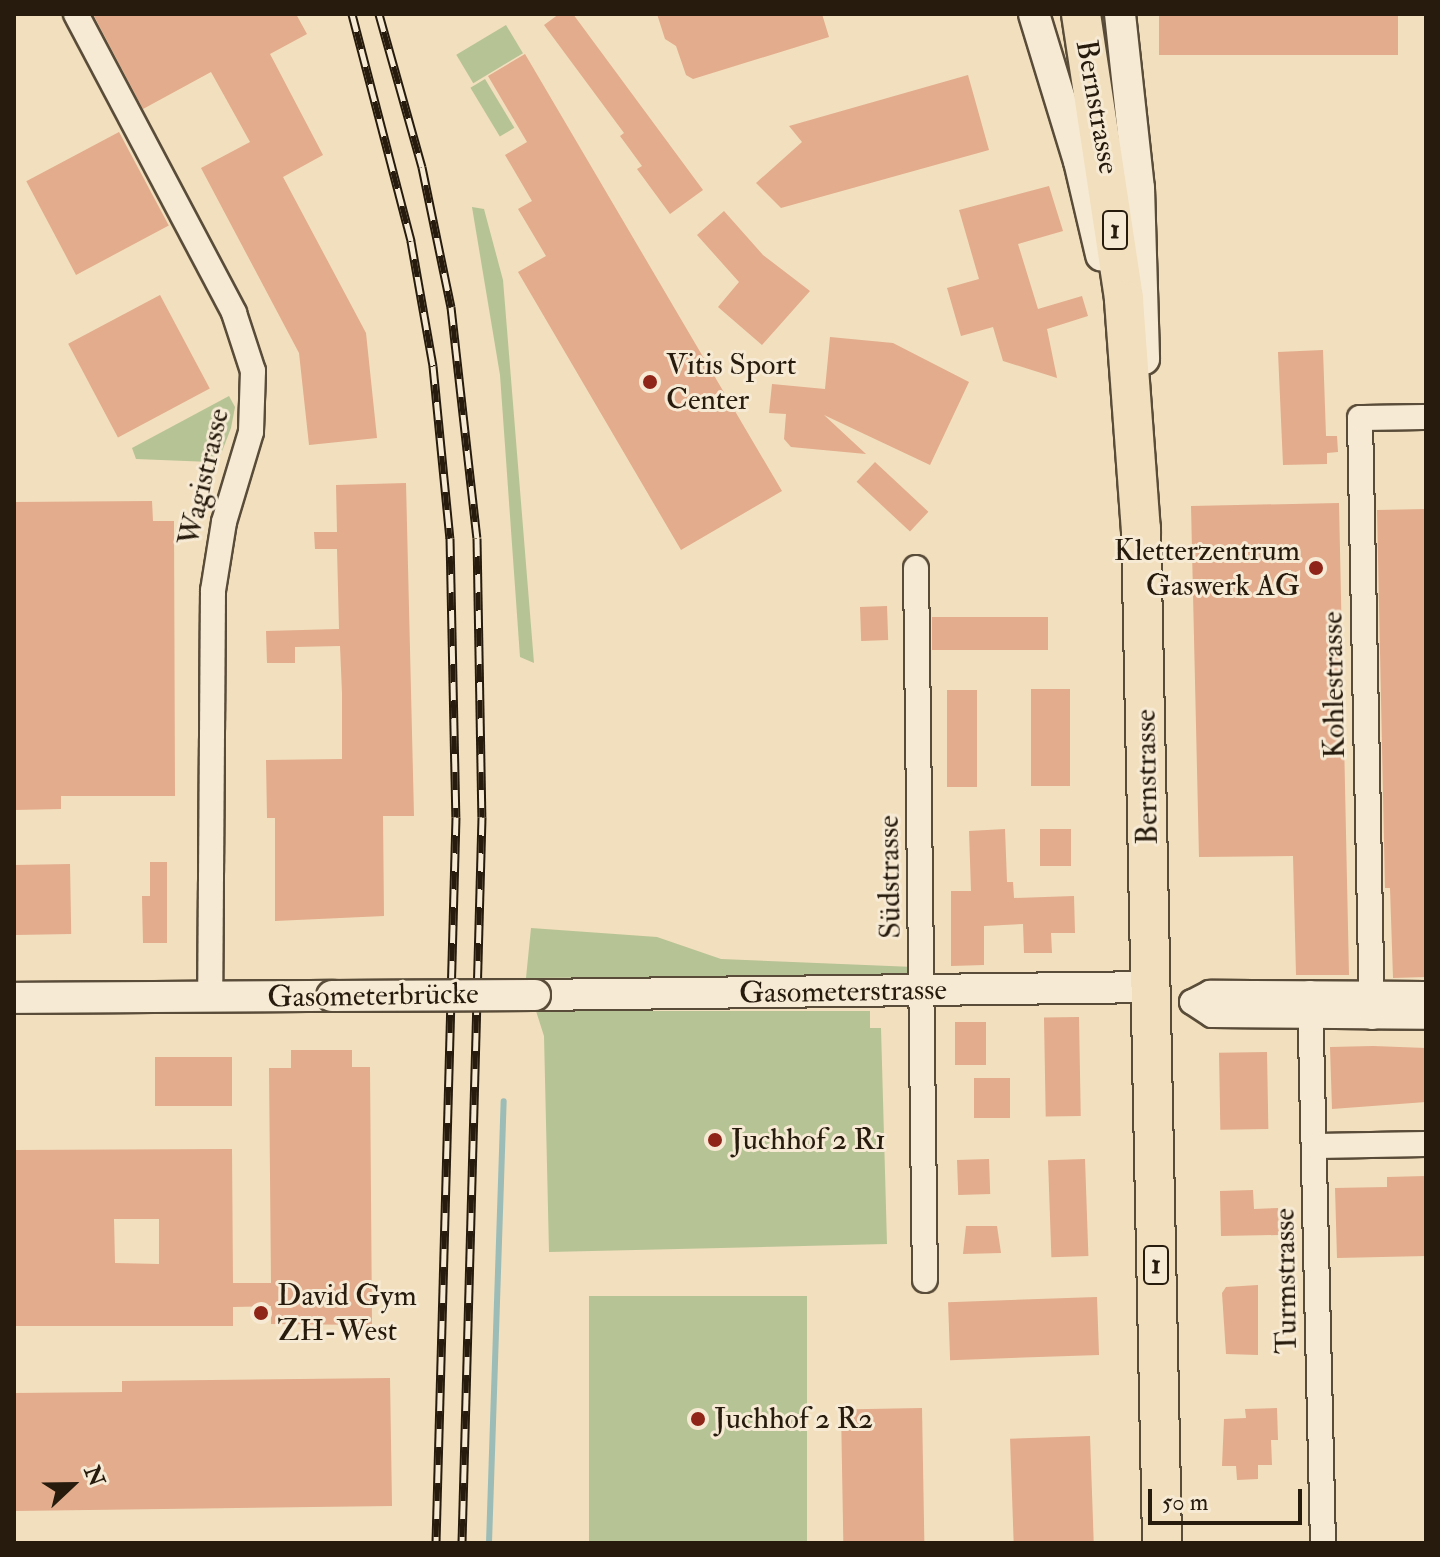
<!DOCTYPE html>
<html>
<head>
<meta charset="utf-8">
<style>
	body { margin:0 }
	#map { position:relative; width:1440px; height:1557px; overflow:hidden; background:#f2dfbd; font-family:"IM FELL Double Pica",serif }
	div>[style] { position:absolute }
	[style*='--x'] { left:calc(var(--x)*1px); top:calc(var(--y)*1px); width:calc(var(--w)*1px); rotate:calc(var(--a)*1deg) }
	.green>* { inset:0; background:#b6c395; transform-origin:0 0 }
	.stream>* { height:6px; margin:-3px; padding:0 3px; transform-origin:3px; border-radius:3px; background:#9cbcb7 }
	.building>* { inset:0; background:#e2ac8d; transform-origin:0 0 }
	.roads { filter:drop-shadow(2px 0 #594c39) drop-shadow(-2px 0 #594c39) drop-shadow(0 2px #594c39) drop-shadow(0 -2px #594c39) }
	.minor>* { height:24px; margin:-12px; padding:0 12px; transform-origin:12px; border-radius:12px; background:#f7ead4 }
	.tertiary>* { height:30px; margin:-15px; padding:0 15px; transform-origin:15px; border-radius:15px; background:#f7ead4 }
	.primary>* { height:38px; margin:-19px; padding:0 19px; transform-origin:19px; border-radius:19px; background:#f2dfbd }
	.rail>* { height:9px; margin-top:-4.5px; transform-origin:0; background:repeating-linear-gradient(90deg,#f7ead4 0 18px,#261b0d 0 36px); box-sizing:border-box; border-block:2px solid #261b0d }
	.bridges { filter:drop-shadow(2px 0 #594c39) drop-shadow(-2px 0 #594c39) drop-shadow(0 2px #594c39) drop-shadow(0 -2px #594c39) }
	.tertiary-bridge>* { height:30px; margin:-15px; padding:0 15px; transform-origin:15px; border-radius:15px; background:#f7ead4 }
	.dots>* { width:22px; height:22px; translate:-50% -50%; box-sizing:border-box; border:4px solid #f7ead4; border-radius:50% }
	span { translate:-50% -50%; white-space:nowrap; text-align:center; line-height:1.15; -webkit-text-stroke:6px #f7ead4; paint-order:stroke }
	.shield-label span { padding:2px 6px; background:#f7ead4; border:2px solid; border-radius:6px; -webkit-text-stroke-width:0 }
	.shield-label { font-size:28px; color:#261b0d; font-weight:700 }
	.street-label { font-size:30px; color:#261b0d }
	.poi-label { font-size:30px; color:#261b0d }
	.left { translate:0 -50%; text-align:left }
	.right { translate:-100% -50%; text-align:right }
	.frame { position:absolute; inset:0; border:16px solid #261b0d; pointer-events:none }
	.north { position:absolute; left:32px; top:1445px; width:80px; height:80px; -webkit-text-stroke:6px #f7ead4; paint-order:stroke; rotate:68deg; font-size:22px; font-weight:700; line-height:32px; text-align:center; color:#261b0d }
	.north::after { content:''; display:block; margin:auto; width:28px; height:36px; background:#261b0d; clip-path:polygon(50% 0,100% 100%,50% 72%,0 100%) }
	.scale { position:absolute; left:1148px; top:1489px; width:154px; height:36px; box-sizing:border-box; border:4px solid #261b0d; border-top:0; padding-left:10px; font-size:24px; line-height:28px; white-space:nowrap; color:#261b0d; -webkit-text-stroke:6px #f7ead4; paint-order:stroke }
</style>
</head>
<body>
<div id="map">
	<div class="green">
		<div style="left:506px;top:25px;width:33px;height:58px;rotate:59deg"></div>
		<div style="left:485px;top:79px;width:57px;height:17px;rotate:59deg"></div>
		<div style="clip-path:polygon(472px 207px,484px 209px,503px 280px,534px 663px,520px 657px,500px 375px)"></div>
		<div style="clip-path:polygon(229px 396px,235px 407px,231px 428px,221px 454px,211px 462px,136px 459px,132px 448px)"></div>
		<div style="clip-path:polygon(531px 928px,657px 937px,721px 959px,914px 967px,913px 975px,526px 978px)"></div>
		<div style="clip-path:polygon(536px 1011px,870px 1011px,870px 1028px,881px 1028px,887px 1244px,549px 1252px,544px 1036px)"></div>
		<div style="left:589px;top:1296px;width:218px;height:247px"></div>
	</div>
	<div class="stream">
		<div style="--x:489;--y:1543;--w:442;--a:-88.1"></div>
	</div>
	<div class="building">
		<div style="clip-path:polygon(93px 14px,296px 14px,307px 34px,270px 54px,323px 155px,283px 177px,366px 333px,377px 438px,309px 445px,299px 353px,201px 168px,250px 142px,211px 72px,143px 109px)"></div>
		<div style="clip-path:polygon(559px 14px,573px 14px,703px 190px,670px 214px,637px 169px,642px 166px,620px 136px,624px 133px,544px 25px)"></div>
		<div style="clip-path:polygon(657px 14px,822px 14px,829px 37px,693px 79px,686px 75px,676px 46px,665px 39px)"></div>
		<div style="left:1159px;top:14px;width:239px;height:41px"></div>
		<div style="clip-path:polygon(525px 54px,782px 491px,681px 550px,518px 272px,546px 256px,518px 209px,532px 201px,505px 155px,527px 142px,488px 76px)"></div>
		<div style="clip-path:polygon(968px 75px,989px 150px,781px 208px,756px 183px,802px 142px,789px 126px)"></div>
		<div style="left:119px;top:132px;width:106px;height:105px;rotate:62deg"></div>
		<div style="clip-path:polygon(1049px 186px,1063px 231px,1018px 244px,1038px 309px,1082px 296px,1088px 316px,1047px 329px,1057px 378px,1003px 361px,993px 327px,961px 336px,947px 288px,979px 279px,959px 210px)"></div>
		<div style="clip-path:polygon(724px 211px,763px 255px,810px 291px,762px 345px,718px 307px,739px 282px,697px 235px)"></div>
		<div style="left:160px;top:295px;width:106px;height:104px;rotate:62deg"></div>
		<div style="clip-path:polygon(830px 337px,893px 343px,969px 382px,930px 465px,824px 415px,866px 454px,791px 447px,784px 439px,786px 414px,769px 413px,772px 384px,825px 389px)"></div>
		<div style="clip-path:polygon(1323px 350px,1326px 436px,1337px 436px,1338px 452px,1327px 453px,1327px 464px,1283px 465px,1278px 352px)"></div>
		<div style="left:875px;top:462px;width:73px;height:27px;rotate:43deg"></div>
		<div style="clip-path:polygon(406px 483px,414px 816px,383px 816px,384px 916px,275px 921px,275px 818px,267px 818px,266px 760px,342px 759px,342px 693px,340px 646px,295px 647px,295px 663px,267px 663px,266px 631px,339px 629px,337px 549px,315px 549px,314px 532px,337px 532px,336px 485px)"></div>
		<div style="clip-path:polygon(152px 501px,153px 521px,174px 521px,175px 796px,61px 796px,61px 809px,14px 810px,14px 502px)"></div>
		<div style="clip-path:polygon(1339px 503px,1349px 975px,1296px 975px,1293px 856px,1199px 857px,1191px 506px)"></div>
		<div style="clip-path:polygon(1426px 509px,1426px 977px,1393px 978px,1390px 888px,1385px 888px,1377px 510px)"></div>
		<div style="left:887px;top:606px;width:34px;height:27px;rotate:88deg"></div>
		<div style="left:1048px;top:617px;width:33px;height:116px;rotate:90deg"></div>
		<div style="left:1031px;top:689px;width:39px;height:97px"></div>
		<div style="left:947px;top:690px;width:30px;height:97px"></div>
		<div style="clip-path:polygon(1005px 829px,1007px 882px,1013px 882px,1014px 898px,1074px 896px,1075px 933px,1051px 933px,1052px 953px,1024px 953px,1023px 924px,984px 926px,984px 965px,951px 966px,951px 891px,971px 891px,969px 831px)"></div>
		<div style="left:1071px;top:829px;width:37px;height:31px;rotate:90deg"></div>
		<div style="clip-path:polygon(150px 862px,167px 862px,167px 943px,143px 943px,142px 896px,150px 896px)"></div>
		<div style="left:70px;top:864px;width:70px;height:56px;rotate:89deg"></div>
		<div style="left:1079px;top:1017px;width:99px;height:35px;rotate:89deg"></div>
		<div style="left:955px;top:1022px;width:31px;height:43px"></div>
		<div style="clip-path:polygon(1373px 1046px,1426px 1048px,1426px 1102px,1332px 1109px,1330px 1047px)"></div>
		<div style="clip-path:polygon(evenodd,291px 1050px,352px 1050px,352px 1067px,370px 1067px,372px 1325px,271px 1324px,271px 1306px,233px 1307px,233px 1326px,14px 1326px,14px 1150px,232px 1149px,233px 1283px,271px 1283px,269px 1068px,291px 1068px,291px 1050px,114px 1219px,159px 1219px,159px 1264px,115px 1263px,114px 1219px)"></div>
		<div style="left:1267px;top:1052px;width:77px;height:48px;rotate:89deg"></div>
		<div style="left:155px;top:1057px;width:77px;height:49px"></div>
		<div style="left:974px;top:1078px;width:36px;height:40px"></div>
		<div style="left:989px;top:1159px;width:35px;height:32px;rotate:88deg"></div>
		<div style="left:1085px;top:1159px;width:97px;height:37px;rotate:88deg"></div>
		<div style="clip-path:polygon(1426px 1176px,1426px 1256px,1337px 1258px,1335px 1188px,1387px 1187px,1387px 1177px)"></div>
		<div style="clip-path:polygon(1253px 1190px,1254px 1209px,1278px 1208px,1279px 1235px,1221px 1236px,1220px 1191px)"></div>
		<div style="clip-path:polygon(966px 1226px,997px 1226px,1001px 1253px,963px 1254px)"></div>
		<div style="clip-path:polygon(1258px 1285px,1258px 1355px,1226px 1354px,1222px 1293px,1226px 1287px)"></div>
		<div style="left:1097px;top:1297px;width:58px;height:149px;rotate:88deg"></div>
		<div style="clip-path:polygon(390px 1378px,392px 1506px,14px 1511px,14px 1393px,122px 1392px,122px 1381px)"></div>
		<div style="left:922px;top:1408px;width:135px;height:81px;rotate:89deg"></div>
		<div style="clip-path:polygon(1277px 1408px,1278px 1440px,1271px 1440px,1272px 1465px,1258px 1465px,1258px 1479px,1237px 1480px,1236px 1466px,1222px 1466px,1224px 1419px,1246px 1418px,1245px 1409px)"></div>
		<div style="left:1090px;top:1436px;width:107px;height:80px;rotate:88deg"></div>
	</div>
	<div class="roads">
		<div class="minor">
			<div style="--x:76;--y:14;--w:338;--a:62.1"></div>
			<div style="--x:234;--y:313;--w:61;--a:71.9"></div>
			<div style="--x:253;--y:371;--w:61;--a:91.9"></div>
			<div style="--x:251;--y:432;--w:94;--a:106.7"></div>
			<div style="--x:224;--y:522;--w:70;--a:99.1"></div>
			<div style="--x:213;--y:591;--w:407;--a:90.4"></div>
			<div style="--x:916;--y:568;--w:712;--a:89.28"></div>
			<div style="--x:1310;--y:993;--w:550;--a:88.65"></div>
			<div style="--x:1426;--y:994;--w:216;--a:-179.7"></div>
			<div style="--x:1210;--y:993;--w:20;--a:153"></div>
			<div style="--x:1192;--y:1002;--w:24;--a:33"></div>
			<div style="--x:1212;--y:1015;--w:214;--a:0.5"></div>
			<div style="--x:1372;--y:1017;--w:599;--a:-91.15"></div>
			<div style="--x:1360;--y:418;--w:66;--a:-0.9"></div>
			<div style="--x:1316;--y:1146;--w:110;--a:-1"></div>
		</div>
		<div class="tertiary">
			<div style="--x:1034;--y:14;--w:154;--a:73"></div>
			<div style="--x:1079;--y:161;--w:97;--a:76.8"></div>
			<div style="--x:1120;--y:14;--w:175;--a:83.8"></div>
			<div style="--x:1139;--y:188;--w:171;--a:88.3"></div>
			<div style="--x:535;--y:995;--w:616;--a:-0.74"></div>
			<div style="--x:14;--y:998;--w:318;--a:-0.4"></div>
		</div>
		<div class="primary">
			<div style="--x:1081;--y:14;--w:289;--a:81.4"></div>
			<div style="--x:1124;--y:300;--w:230;--a:85.8"></div>
			<div style="--x:1141;--y:529;--w:1014;--a:88.81"></div>
		</div>
	</div>
	<div class="rail">
		<div style="--x:352;--y:14;--w:235;--a:75.4"></div>
		<div style="--x:411;--y:241;--w:127;--a:80"></div>
		<div style="--x:433;--y:366;--w:173;--a:84.4"></div>
		<div style="--x:450;--y:538;--w:279;--a:88.8"></div>
		<div style="--x:456;--y:817;--w:726;--a:91.58"></div>
		<div style="--x:379;--y:14;--w:159;--a:74.3"></div>
		<div style="--x:422;--y:167;--w:143;--a:78.3"></div>
		<div style="--x:451;--y:307;--w:232;--a:83.6"></div>
		<div style="--x:477;--y:538;--w:279;--a:89"></div>
		<div style="--x:482;--y:817;--w:726;--a:91.58"></div>
	</div>
	<div class="bridges">
		<div class="tertiary-bridge">
			<div style="--x:332;--y:996;--w:203;--a:-0.3"></div>
		</div>
	</div>
	<div class="dots">
		<div style="left:650px;top:382px;background:#8f2418"></div>
		<div style="left:1316px;top:568px;background:#8f2418"></div>
		<div style="left:715px;top:1140px;background:#8f2418"></div>
		<div style="left:261px;top:1313px;background:#8f2418"></div>
		<div style="left:698px;top:1419px;background:#8f2418"></div>
	</div>
	<div class="shield-label">
		<span style="left:1115px;top:230px">1</span>
		<span style="left:1156px;top:1265px">1</span>
	</div>
	<div class="street-label">
		<span style="left:1097px;top:107px;rotate:80deg">Bernstrasse</span>
		<span style="left:204px;top:477px;rotate:-77deg">Wagistrasse</span>
		<span style="left:1334px;top:685px;rotate:-91deg">Kohlestrasse</span>
		<span style="left:1147px;top:777px;rotate:-91deg">Bernstrasse</span>
		<span style="left:890px;top:877px;rotate:-91deg">Südstrasse</span>
		<span style="left:843px;top:992px;rotate:-1deg">Gasometerstrasse</span>
		<span style="left:373px;top:996px;rotate:-1deg">Gasometerbrücke</span>
		<span style="left:1286px;top:1281px;rotate:-91deg">Turmstrasse</span>
	</div>
	<div class="poi-label">
		<span class="left" style="left:666px;top:382px">Vitis Sport<br>Center</span>
		<span class="right" style="left:1300px;top:568px">Kletterzentrum<br>Gaswerk AG</span>
		<span class="left" style="left:731px;top:1140px">Juchhof 2 R1</span>
		<span class="left" style="left:277px;top:1313px">David Gym<br>ZH-West</span>
		<span class="left" style="left:714px;top:1419px">Juchhof 2 R2</span>
	</div>
	<div class="frame"></div>
	<div class="north">N</div>
	<div class="scale">50 m</div>
</div>
</body>
</html>
